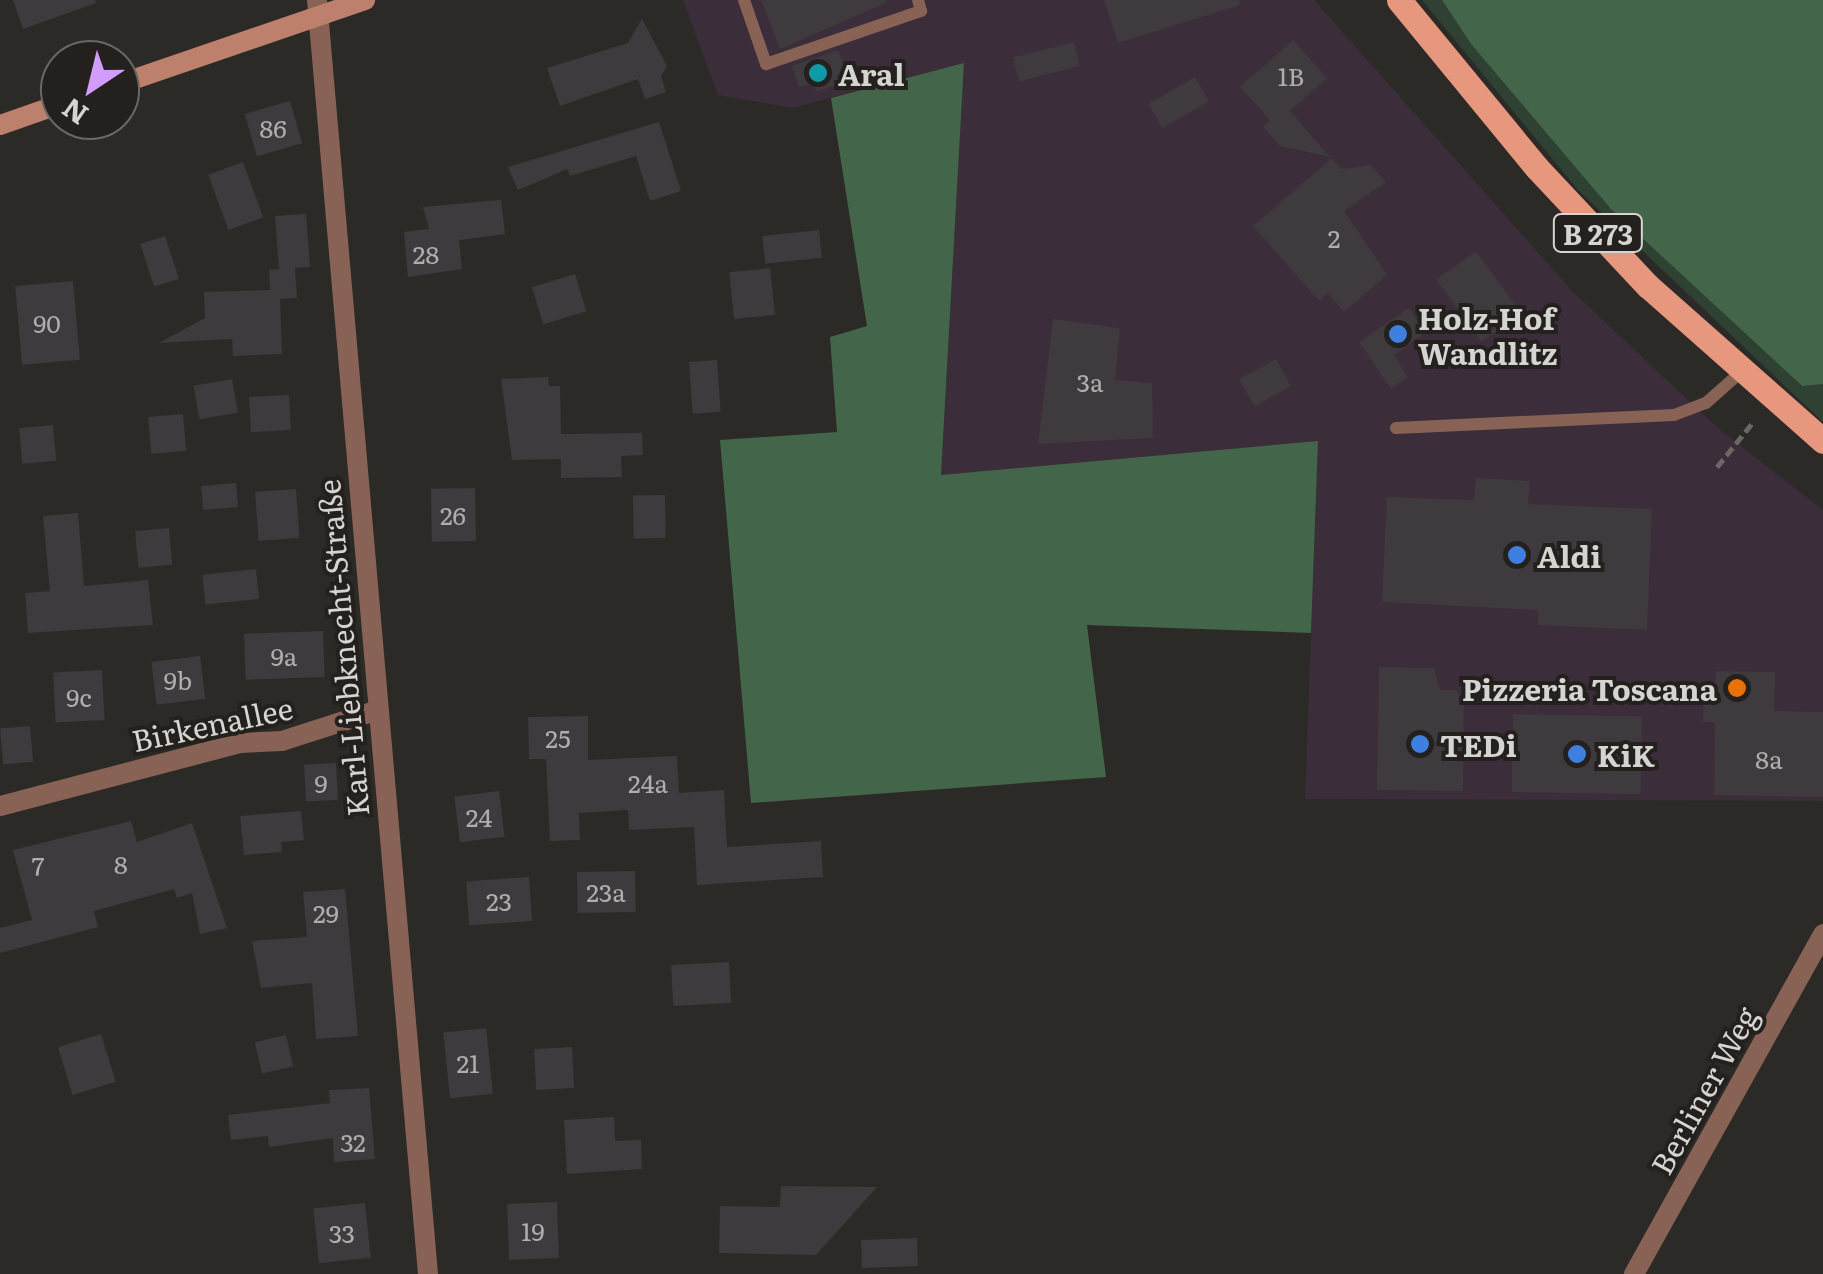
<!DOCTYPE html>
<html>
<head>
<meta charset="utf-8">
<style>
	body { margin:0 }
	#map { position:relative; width:1823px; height:1274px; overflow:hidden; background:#2c2a26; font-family:Literata,serif }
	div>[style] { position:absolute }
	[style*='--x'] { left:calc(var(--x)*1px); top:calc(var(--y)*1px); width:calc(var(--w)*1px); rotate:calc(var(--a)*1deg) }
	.commercial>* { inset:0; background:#3b2d3a }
	.green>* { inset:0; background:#2e4132 }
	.forest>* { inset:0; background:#43664a }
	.building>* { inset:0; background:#3e3a3e; transform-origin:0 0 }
	.path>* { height:5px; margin-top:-2.5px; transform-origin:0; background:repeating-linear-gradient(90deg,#6a6864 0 10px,transparent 0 15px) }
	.service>* { height:12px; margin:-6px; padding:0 6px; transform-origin:6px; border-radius:6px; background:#886255 }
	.minor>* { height:20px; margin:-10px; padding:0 10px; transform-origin:10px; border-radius:10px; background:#886255 }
	.secondary>* { height:20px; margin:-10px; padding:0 10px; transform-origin:10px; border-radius:10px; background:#bd806c }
	.primary>* { height:25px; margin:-12.5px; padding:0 12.5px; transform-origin:12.5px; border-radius:12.5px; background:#e6977d }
	.dots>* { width:28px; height:28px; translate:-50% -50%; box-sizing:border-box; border:5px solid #23201d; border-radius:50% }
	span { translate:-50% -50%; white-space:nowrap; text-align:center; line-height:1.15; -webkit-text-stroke:8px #23201d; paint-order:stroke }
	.number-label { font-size:25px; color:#afaeac }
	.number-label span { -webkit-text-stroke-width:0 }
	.shield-label span { padding:2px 8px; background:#23201d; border:2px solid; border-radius:8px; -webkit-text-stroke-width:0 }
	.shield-label { font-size:28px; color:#d5d4d1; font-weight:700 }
	.poi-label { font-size:30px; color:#d5d4d1; font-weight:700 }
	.left { translate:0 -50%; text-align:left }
	.right { translate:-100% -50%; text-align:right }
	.street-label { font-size:30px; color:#d5d4d1 }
	.north { position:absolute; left:40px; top:40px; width:100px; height:100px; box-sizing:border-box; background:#23201d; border:2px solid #6a6865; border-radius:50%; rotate:215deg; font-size:28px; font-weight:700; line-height:40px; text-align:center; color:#d5d4d1 }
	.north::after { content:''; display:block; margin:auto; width:35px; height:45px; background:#d29cfd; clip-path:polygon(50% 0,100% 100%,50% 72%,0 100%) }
</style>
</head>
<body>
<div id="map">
	<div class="commercial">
		<div style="clip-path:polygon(683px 0,1314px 0,1572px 291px,1719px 429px,1823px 510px,1823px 801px,1305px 799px,1318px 442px,941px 476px,964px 63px,792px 108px,718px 95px)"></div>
	</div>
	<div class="green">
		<div style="clip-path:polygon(1422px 0,1442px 0,1471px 44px,1801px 386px,1823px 384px,1823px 422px,1578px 190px)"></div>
	</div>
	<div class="forest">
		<div style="clip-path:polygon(1442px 0,1823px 0,1823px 384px,1802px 386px,1611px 209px,1471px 44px)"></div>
		<div style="clip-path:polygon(964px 63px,941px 475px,1318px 441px,1311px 633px,1087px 625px,1106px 777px,751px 803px,720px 440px,837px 432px,830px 337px,867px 326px,831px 98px)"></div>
	</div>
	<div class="building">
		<div style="clip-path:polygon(13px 0,95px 0,96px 3px,23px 29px)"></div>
		<div style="clip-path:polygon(761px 0,885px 0,886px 3px,780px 49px)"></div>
		<div style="clip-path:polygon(1104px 0,1239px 0,1240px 5px,1118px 43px)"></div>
		<div style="clip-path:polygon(642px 19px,667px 66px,661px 76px,666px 92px,645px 99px,638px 79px,560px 106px,547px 68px,628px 43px)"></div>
		<div style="clip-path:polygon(1293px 40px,1327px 78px,1290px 111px,1330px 157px,1280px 146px,1263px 127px,1270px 120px,1240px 87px)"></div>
		<div style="left:1074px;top:42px;width:25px;height:63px;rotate:76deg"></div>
		<div style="clip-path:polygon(838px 50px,846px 72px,837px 75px,839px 84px,816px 92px,813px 83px,799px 87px,792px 66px)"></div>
		<div style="left:1195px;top:77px;width:28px;height:54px;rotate:60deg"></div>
		<div style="left:290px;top:101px;width:44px;height:47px;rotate:74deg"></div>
		<div style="clip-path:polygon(659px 122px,681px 191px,650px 201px,636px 156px,570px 176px,567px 169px,518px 190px,508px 167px)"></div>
		<div style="clip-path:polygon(1332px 158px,1341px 169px,1371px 165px,1386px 182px,1344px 211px,1387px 275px,1344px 312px,1328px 293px,1319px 301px,1253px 226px)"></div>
		<div style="left:243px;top:162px;width:59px;height:37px;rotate:70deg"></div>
		<div style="clip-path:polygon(501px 200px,505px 234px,459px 240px,462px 269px,408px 277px,404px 232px,429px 229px,423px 207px)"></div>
		<div style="clip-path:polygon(306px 214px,310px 267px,295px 268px,297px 298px,280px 299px,282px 354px,233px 356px,232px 339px,159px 343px,205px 318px,204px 292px,270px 290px,269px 270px,279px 269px,275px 216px)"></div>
		<div style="left:819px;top:230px;width:28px;height:57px;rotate:84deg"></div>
		<div style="left:165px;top:236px;width:45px;height:26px;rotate:72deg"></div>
		<div style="left:1476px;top:251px;width:77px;height:49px;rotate:54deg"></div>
		<div style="left:770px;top:268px;width:47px;height:41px;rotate:84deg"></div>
		<div style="left:575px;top:274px;width:39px;height:45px;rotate:73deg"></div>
		<div style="left:73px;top:281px;width:79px;height:58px;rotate:85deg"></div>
		<div style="clip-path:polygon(1409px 308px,1425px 333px,1394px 355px,1408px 377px,1391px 389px,1359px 342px)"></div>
		<div style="clip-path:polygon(1053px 319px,1120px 328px,1115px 380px,1152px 383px,1153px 438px,1038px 444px)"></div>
		<div style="left:1276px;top:359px;width:31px;height:42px;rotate:61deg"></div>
		<div style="left:717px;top:360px;width:52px;height:28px;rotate:86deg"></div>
		<div style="clip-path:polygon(548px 377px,549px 386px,560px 386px,561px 434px,642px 433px,643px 455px,621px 456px,622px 477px,561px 478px,561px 459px,512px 460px,501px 379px)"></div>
		<div style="left:232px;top:379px;width:34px;height:39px;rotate:80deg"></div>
		<div style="left:289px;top:395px;width:35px;height:40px;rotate:87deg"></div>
		<div style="left:183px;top:414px;width:37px;height:35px;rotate:85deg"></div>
		<div style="left:53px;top:425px;width:36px;height:34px;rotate:85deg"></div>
		<div style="clip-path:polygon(1476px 478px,1530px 481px,1528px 504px,1652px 509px,1647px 630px,1538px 625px,1538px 610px,1382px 602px,1387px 497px,1474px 500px)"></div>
		<div style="left:236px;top:483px;width:24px;height:35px;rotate:85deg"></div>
		<div style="left:475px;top:488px;width:53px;height:44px;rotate:89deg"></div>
		<div style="left:296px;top:489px;width:49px;height:41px;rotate:86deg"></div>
		<div style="left:665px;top:495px;width:43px;height:32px;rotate:89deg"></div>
		<div style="clip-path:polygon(78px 513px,84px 586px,148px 580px,153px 625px,28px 633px,25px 593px,50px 591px,43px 516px)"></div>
		<div style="left:169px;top:528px;width:37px;height:34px;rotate:85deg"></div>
		<div style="left:256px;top:569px;width:30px;height:54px;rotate:84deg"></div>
		<div style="left:323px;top:631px;width:46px;height:79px;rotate:88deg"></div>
		<div style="left:200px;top:656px;width:43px;height:49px;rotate:83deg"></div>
		<div style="clip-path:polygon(1379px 667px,1434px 668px,1440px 690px,1456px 690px,1464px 699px,1463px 791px,1377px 790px)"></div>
		<div style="left:102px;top:670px;width:50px;height:49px;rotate:87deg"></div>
		<div style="clip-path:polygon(1716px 671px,1775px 672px,1774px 711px,1823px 712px,1823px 797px,1714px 795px,1715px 722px,1703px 722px,1704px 681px,1715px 682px)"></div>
		<div style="left:1513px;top:714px;width:129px;height:78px;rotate:1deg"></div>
		<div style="clip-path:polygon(588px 716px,588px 760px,677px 756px,679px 793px,724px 790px,727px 847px,821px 841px,823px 877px,697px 885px,694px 827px,629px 830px,628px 810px,579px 813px,580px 840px,550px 841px,546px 759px,529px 759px,528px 717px)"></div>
		<div style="left:30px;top:726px;width:36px;height:30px;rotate:85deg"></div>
		<div style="left:336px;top:763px;width:37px;height:32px;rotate:87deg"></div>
		<div style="left:499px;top:791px;width:46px;height:45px;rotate:83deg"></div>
		<div style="clip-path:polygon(301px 811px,304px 840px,281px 842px,282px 852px,244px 855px,240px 816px)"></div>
		<div style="clip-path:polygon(131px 821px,137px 842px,192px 823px,227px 928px,200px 934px,192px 893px,177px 898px,174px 889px,94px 911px,98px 927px,0 953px,0 928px,32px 920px,13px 850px)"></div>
		<div style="left:635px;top:871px;width:41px;height:58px;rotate:89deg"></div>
		<div style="left:529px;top:877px;width:44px;height:63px;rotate:86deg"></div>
		<div style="clip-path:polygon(345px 889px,358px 1036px,316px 1039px,312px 983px,261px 988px,252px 941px,307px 937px,303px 892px)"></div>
		<div style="left:729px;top:962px;width:41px;height:58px;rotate:87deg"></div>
		<div style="left:486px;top:1028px;width:66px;height:43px;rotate:84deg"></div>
		<div style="left:101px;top:1034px;width:50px;height:45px;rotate:73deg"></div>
		<div style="left:286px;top:1035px;width:32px;height:32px;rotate:77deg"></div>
		<div style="left:572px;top:1047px;width:41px;height:38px;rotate:87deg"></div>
		<div style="clip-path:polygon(369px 1088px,375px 1159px,334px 1162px,333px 1138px,269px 1147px,268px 1136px,231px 1140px,228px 1115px,330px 1103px,329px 1090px)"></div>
		<div style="clip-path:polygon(614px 1117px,615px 1141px,641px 1140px,642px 1169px,567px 1174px,564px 1120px)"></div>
		<div style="clip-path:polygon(781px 1186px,877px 1187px,816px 1255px,719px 1253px,720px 1206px,780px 1207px)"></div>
		<div style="left:557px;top:1202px;width:56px;height:50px;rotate:88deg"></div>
		<div style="left:365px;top:1203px;width:55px;height:52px;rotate:84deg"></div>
		<div style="left:917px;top:1238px;width:28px;height:56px;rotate:88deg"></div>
	</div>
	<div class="path">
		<div style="--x:1717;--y:467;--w:59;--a:-51.2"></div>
	</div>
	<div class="service">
		<div style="--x:744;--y:0;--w:68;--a:71"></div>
		<div style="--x:766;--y:64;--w:164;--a:-18.9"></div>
		<div style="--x:921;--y:11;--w:11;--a:-105"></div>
		<div style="--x:1396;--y:428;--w:278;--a:-2.7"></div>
		<div style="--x:1674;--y:415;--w:34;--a:-21"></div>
		<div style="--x:1706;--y:403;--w:48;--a:-41.6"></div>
	</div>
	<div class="minor">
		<div style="--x:317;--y:0;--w:1279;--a:85.02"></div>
		<div style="--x:0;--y:806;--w:248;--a:-14.7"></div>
		<div style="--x:240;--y:743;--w:42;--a:-2.7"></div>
		<div style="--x:282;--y:741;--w:101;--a:-17.9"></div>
		<div style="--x:1634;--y:1274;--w:389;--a:-60.9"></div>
	</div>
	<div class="secondary">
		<div style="--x:120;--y:84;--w:259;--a:-18.9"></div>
		<div style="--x:0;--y:125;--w:64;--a:-19.3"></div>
	</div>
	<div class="primary">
		<div style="--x:1399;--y:0;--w:217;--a:50.6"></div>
		<div style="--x:1537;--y:168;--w:162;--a:46.8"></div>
		<div style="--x:1648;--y:286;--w:234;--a:41.5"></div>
	</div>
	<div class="dots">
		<div style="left:818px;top:73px;background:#0f9aa8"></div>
		<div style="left:1398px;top:334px;background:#3f7fe0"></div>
		<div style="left:1517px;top:555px;background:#3f7fe0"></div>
		<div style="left:1737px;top:688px;background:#e8710a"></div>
		<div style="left:1420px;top:744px;background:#3f7fe0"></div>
		<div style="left:1577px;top:754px;background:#3f7fe0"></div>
	</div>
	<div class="number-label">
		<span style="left:1291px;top:76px">1B</span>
		<span style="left:273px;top:128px">86</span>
		<span style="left:1334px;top:238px">2</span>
		<span style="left:426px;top:254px">28</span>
		<span style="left:47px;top:323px">90</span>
		<span style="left:1090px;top:382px">3a</span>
		<span style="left:453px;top:515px">26</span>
		<span style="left:284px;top:656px">9a</span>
		<span style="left:178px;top:680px">9b</span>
		<span style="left:79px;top:697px">9c</span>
		<span style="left:558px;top:738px">25</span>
		<span style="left:1769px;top:759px">8a</span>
		<span style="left:321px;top:783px">9</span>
		<span style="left:648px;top:783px">24a</span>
		<span style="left:479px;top:817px">24</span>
		<span style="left:121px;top:864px">8</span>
		<span style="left:38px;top:865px">7</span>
		<span style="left:606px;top:892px">23a</span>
		<span style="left:499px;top:901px">23</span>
		<span style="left:326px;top:913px">29</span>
		<span style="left:468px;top:1063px">21</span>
		<span style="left:353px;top:1142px">32</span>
		<span style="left:533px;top:1231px">19</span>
		<span style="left:342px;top:1233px">33</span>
	</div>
	<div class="shield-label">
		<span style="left:1598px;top:233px">B 273</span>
	</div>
	<div class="poi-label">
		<span class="left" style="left:838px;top:73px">Aral</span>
		<span class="left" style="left:1418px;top:334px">Holz-Hof<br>Wandlitz</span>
		<span class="left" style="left:1537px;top:555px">Aldi</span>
		<span class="right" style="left:1717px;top:688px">Pizzeria Toscana</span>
		<span class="left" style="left:1440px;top:744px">TEDi</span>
		<span class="left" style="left:1597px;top:754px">KiK</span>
	</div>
	<div class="street-label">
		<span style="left:342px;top:648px;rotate:-95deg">Karl-Liebknecht-Straße</span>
		<span style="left:212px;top:723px;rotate:-12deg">Birkenallee</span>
		<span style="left:1703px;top:1090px;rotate:-61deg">Berliner Weg</span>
	</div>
	<div class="north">N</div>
</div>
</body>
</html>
